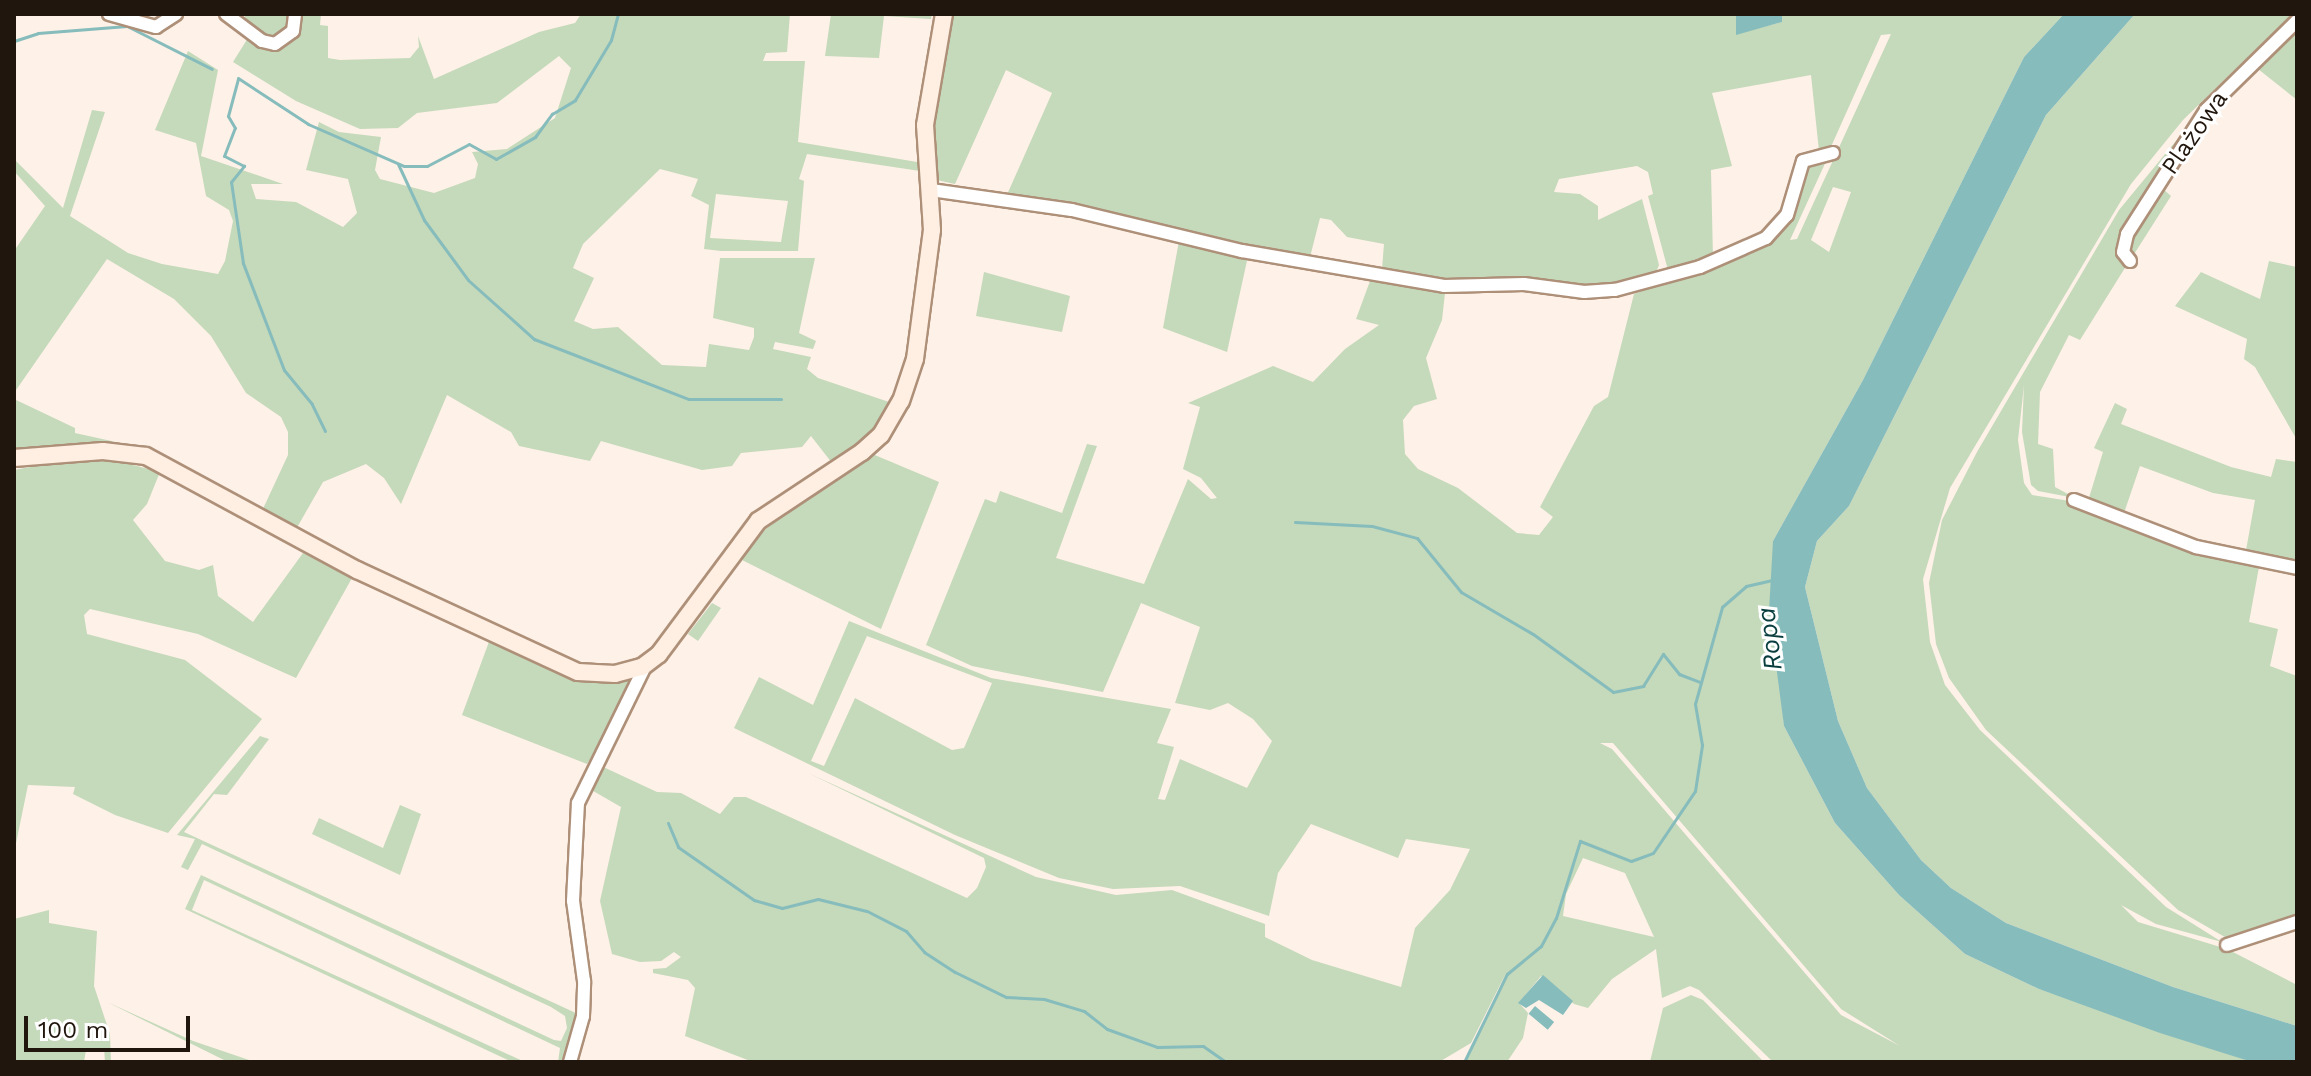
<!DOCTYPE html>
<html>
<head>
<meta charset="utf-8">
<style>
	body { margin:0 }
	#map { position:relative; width:2311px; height:1076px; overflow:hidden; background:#fef1e7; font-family:"Work Sans",sans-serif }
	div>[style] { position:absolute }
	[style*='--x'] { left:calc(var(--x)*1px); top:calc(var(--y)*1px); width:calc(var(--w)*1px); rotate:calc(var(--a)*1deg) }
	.green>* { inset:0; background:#c5d9bb }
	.water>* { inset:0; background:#86bcbc; transform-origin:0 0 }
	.stream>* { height:3px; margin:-1.5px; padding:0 1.5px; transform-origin:1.5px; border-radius:1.5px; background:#86bcbc }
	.roads { filter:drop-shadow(2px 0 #ae9079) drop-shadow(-2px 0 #ae9079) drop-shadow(0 2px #ae9079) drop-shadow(0 -2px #ae9079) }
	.street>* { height:12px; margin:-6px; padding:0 6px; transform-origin:6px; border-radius:6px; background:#fff }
	.secondary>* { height:16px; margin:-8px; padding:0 8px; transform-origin:8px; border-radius:8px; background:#feefe2 }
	span { translate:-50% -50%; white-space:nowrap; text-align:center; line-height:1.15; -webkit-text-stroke:6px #fff; paint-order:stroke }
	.street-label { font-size:24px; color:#21160d }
	.water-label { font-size:26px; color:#093d3e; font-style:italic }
	.frame { position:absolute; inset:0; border:16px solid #21160d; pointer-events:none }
	.scale { position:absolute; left:24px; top:1016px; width:166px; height:36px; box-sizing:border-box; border:4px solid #21160d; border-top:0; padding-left:10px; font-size:24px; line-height:28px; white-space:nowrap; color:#21160d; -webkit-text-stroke:6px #fff; paint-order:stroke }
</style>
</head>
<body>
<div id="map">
	<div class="green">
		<div style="clip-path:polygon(evenodd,244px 14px,321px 14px,320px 25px,328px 26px,328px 58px,340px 60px,410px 58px,419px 47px,418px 36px,434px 79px,539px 32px,575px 23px,581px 14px,790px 14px,787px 52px,766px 53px,763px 61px,805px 61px,798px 142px,923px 163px,920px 171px,807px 154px,799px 179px,804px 181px,798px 251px,721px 251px,704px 249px,709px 205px,691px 196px,698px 179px,660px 169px,583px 244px,573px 268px,594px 278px,574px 321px,593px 329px,618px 327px,662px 365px,706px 367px,709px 344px,749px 350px,754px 337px,754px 328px,713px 318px,720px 258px,815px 258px,799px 333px,816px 341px,813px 349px,775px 342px,773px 349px,811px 357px,807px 369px,818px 378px,892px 403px,872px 432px,832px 463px,811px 436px,802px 447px,741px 453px,732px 466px,702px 470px,601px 441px,590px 461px,519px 446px,511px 432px,447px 395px,401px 504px,384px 478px,366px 464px,323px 482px,295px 531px,262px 511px,288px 455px,288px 432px,281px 417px,246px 393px,211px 336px,174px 299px,107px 259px,14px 393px,14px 251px,45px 206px,14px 171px,14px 159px,63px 208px,92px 110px,105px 112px,70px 216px,128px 253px,162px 264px,218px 274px,225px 261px,233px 221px,229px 210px,206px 196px,196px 143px,155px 130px,188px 51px,218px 70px,201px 156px,283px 184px,251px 184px,256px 199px,296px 202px,343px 227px,357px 213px,348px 179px,306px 170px,319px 122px,339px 132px,381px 137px,375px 170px,380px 179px,434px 193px,475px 178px,478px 164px,472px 152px,507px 149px,555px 118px,571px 68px,559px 56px,497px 103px,417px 113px,398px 128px,360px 129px,296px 101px,233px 62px,251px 33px,244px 14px,716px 194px,788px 201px,781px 242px,710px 238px,716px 194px)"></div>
		<div style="clip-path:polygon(831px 14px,932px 14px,931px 19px,884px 16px,879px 58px,825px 56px)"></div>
		<div style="clip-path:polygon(evenodd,953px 14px,1736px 14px,1736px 34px,1782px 22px,1782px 14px,2064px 14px,2024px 57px,1863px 380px,1773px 541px,1784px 726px,1835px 823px,1899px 895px,1965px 954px,2039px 989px,2252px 1062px,1773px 1062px,1699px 990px,1690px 986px,1662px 998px,1656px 949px,1612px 979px,1588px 1008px,1574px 1004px,1541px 976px,1519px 1003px,1528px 1013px,1523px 1038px,1507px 1062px,1466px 1062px,1506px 973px,1471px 1043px,1439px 1062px,753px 1062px,685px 1036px,695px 988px,688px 980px,653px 973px,653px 969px,666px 968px,681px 957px,674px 952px,661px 961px,640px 962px,612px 954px,600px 901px,621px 807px,588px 788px,599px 765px,657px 792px,681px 793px,720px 814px,734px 797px,746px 797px,967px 898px,977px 888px,986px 867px,984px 858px,808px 773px,1036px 877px,1116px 895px,1172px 890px,1265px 924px,1265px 937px,1312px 960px,1401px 987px,1415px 928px,1450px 890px,1470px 849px,1406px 839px,1398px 858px,1311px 824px,1278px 873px,1269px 916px,1180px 886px,1113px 889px,1059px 878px,955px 835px,734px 728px,759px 677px,813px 705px,849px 621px,991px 678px,1171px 709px,1157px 743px,1174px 747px,1158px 799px,1165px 800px,1180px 759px,1247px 788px,1272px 741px,1253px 719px,1228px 703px,1210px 710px,1175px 703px,1200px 627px,1141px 603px,1103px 692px,972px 666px,926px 645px,985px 499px,996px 503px,1000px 491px,1062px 513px,1087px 444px,1097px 446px,1056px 558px,1144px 584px,1188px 479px,1211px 499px,1217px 498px,1201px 478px,1183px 469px,1200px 407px,1188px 403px,1273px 366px,1313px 382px,1345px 349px,1379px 325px,1356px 319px,1373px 273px,1445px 293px,1442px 320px,1426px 358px,1437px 399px,1414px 406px,1403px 420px,1405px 454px,1418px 469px,1458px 488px,1517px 533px,1539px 535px,1553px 517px,1540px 507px,1594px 406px,1608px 397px,1634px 294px,1764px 247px,1789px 218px,1807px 163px,1828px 157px,1790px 240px,1797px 239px,1891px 34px,1881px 35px,1830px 149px,1819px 151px,1811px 75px,1712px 93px,1732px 166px,1711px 170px,1713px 258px,1668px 270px,1648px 196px,1653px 194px,1648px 172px,1637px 166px,1559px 179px,1554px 192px,1580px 194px,1598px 206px,1598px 220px,1642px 199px,1659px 265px,1654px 277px,1640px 281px,1579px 286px,1506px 279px,1442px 283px,1382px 269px,1384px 244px,1347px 237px,1331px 220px,1320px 218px,1310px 257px,1248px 249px,1006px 197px,1052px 93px,1006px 70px,955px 184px,937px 180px,933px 134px,953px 14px,1833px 187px,1851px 192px,1829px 252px,1811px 240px,1833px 187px,953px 14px,867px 636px,992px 683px,964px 748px,952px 750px,855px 698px,824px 766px,811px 761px,867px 636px,953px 14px,1600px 743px,1613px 743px,1841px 1009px,1900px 1046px,1841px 1015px,1612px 749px,1600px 743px,953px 14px,1583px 858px,1625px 873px,1654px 937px,1563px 916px,1566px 894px,1583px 858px)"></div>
		<div style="clip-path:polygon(2135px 14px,2292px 14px,2183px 120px,2131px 184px,1950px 488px,1923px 579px,1930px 642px,1945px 685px,1980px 730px,2166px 907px,2222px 942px,2156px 924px,2121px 905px,2138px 922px,2227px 949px,2297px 985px,2297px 1026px,2173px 987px,2006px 923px,1951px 888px,1921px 860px,1867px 788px,1838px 721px,1805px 587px,1817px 541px,1849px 506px,2046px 115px)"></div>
		<div style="clip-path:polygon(2297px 24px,2297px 100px,2253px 65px)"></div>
		<div style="clip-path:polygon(2194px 119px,2125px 230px,2128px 263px,2080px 340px,2069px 335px,2040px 392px,2038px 444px,2053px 449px,2055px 487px,2075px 498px,2038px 491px,2031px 485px,2022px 432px,2024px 385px,2018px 440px,2024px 483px,2032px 495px,2070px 501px,2205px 554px,2259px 567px,2249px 622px,2278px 629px,2270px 666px,2297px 676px,2297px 918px,2230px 940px,2178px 910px,1986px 730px,1949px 678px,1936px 644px,1929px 583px,1942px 520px,1977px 452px,2119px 210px)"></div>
		<div style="clip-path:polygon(2162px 188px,2171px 196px,2131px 259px,2127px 238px)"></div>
		<div style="clip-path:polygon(1179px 241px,1248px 256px,1227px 352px,1163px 328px)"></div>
		<div style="clip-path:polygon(2269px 261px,2297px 267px,2297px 440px,2255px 367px,2244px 359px,2247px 339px,2175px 306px,2201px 272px,2260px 299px)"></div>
		<div style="clip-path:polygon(984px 272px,1070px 296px,1062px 332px,976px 316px)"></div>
		<div style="clip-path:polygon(14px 399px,75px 428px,75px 433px,125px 444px,62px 444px,14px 451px)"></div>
		<div style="clip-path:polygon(2115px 403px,2127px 409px,2121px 424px,2231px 467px,2271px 477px,2276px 459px,2297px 462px,2297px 563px,2245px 556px,2255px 500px,2213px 493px,2140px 466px,2123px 516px,2088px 501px,2103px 452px,2094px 448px)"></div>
		<div style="clip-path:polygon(870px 453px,939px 482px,881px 629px,742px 560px,757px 537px,783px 514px)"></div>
		<div style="clip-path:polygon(73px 459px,114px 460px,160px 472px,147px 504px,133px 520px,165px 561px,199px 570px,213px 565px,218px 596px,253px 622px,303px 553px,352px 578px,296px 678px,198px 634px,90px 609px,84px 615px,87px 634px,185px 660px,262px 719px,168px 833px,115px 815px,73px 794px,75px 787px,28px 785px,14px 853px,14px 470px)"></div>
		<div style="clip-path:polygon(712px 603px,721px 608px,698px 641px,688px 634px)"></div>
		<div style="clip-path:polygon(490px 639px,586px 681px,631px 681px,622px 709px,587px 764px,462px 715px)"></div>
		<div style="clip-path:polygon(260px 736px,269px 739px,227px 795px,214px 794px,184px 832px,578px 1014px,568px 1062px,558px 1062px,560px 1048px,204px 880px,192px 910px,525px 1062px,512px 1062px,185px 909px,201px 875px,554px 1040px,561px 1041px,567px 1028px,565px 1016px,551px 1007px,202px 844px,188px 870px,181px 867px,195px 839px,177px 835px)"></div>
		<div style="clip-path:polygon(400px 805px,421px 814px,400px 875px,312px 834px,319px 818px,383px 848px)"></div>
		<div style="clip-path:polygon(49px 910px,49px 923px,97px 931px,94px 986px,110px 1034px,111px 1062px,105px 1062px,104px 1048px,86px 1050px,84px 1062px,14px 1062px,14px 919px)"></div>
		<div style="clip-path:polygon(1691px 995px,1703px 1000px,1764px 1062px,1650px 1062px,1663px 1008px)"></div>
		<div style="clip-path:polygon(107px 1002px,193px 1041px,255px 1062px,228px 1062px)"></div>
	</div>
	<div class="water">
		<div style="clip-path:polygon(1736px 14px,1782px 14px,1782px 22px,1736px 35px)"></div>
		<div style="clip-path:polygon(2064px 14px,2135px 14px,2046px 115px,1849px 506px,1817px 541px,1805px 587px,1838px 721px,1867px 788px,1921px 860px,1951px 888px,2006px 923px,2173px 987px,2297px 1026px,2297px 1062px,2252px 1062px,2160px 1033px,2039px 989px,1965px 954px,1899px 895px,1835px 823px,1784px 726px,1769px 611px,1773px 541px,1863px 380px,2024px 57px)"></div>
		<div style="clip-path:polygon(1543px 975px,1573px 1001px,1563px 1015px,1539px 1000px,1526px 1008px,1518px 1003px)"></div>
		<div style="left:1535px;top:1006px;width:25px;height:10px;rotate:40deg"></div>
	</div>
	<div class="stream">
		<div style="--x:14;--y:41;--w:25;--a:-18"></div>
		<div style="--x:38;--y:33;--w:89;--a:-4.5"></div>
		<div style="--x:127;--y:26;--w:95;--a:26.8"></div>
		<div style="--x:398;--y:164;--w:62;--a:65.1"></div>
		<div style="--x:424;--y:220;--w:74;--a:53.7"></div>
		<div style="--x:468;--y:280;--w:89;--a:41.8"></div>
		<div style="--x:534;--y:339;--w:166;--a:21.2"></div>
		<div style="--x:689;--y:399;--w:92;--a:0"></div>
		<div style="--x:325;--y:431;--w:30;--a:-116"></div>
		<div style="--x:312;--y:404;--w:44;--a:-129.5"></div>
		<div style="--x:284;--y:370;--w:115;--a:-111"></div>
		<div style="--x:243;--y:263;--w:82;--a:-98.4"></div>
		<div style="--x:231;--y:182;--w:21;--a:-51"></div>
		<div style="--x:244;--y:166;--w:22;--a:-153"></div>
		<div style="--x:224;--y:156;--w:30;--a:-69"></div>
		<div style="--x:235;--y:128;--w:14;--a:-120"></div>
		<div style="--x:228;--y:116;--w:39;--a:-75"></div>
		<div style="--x:238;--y:78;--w:84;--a:33.3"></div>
		<div style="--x:308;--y:124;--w:105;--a:23.6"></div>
		<div style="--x:404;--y:166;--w:23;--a:0"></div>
		<div style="--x:427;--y:166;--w:47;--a:-27.6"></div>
		<div style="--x:469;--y:144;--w:31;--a:29"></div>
		<div style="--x:496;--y:159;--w:45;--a:-29.4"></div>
		<div style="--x:535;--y:137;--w:29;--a:-54"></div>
		<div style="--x:552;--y:114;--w:27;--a:-31"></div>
		<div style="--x:575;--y:100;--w:70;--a:-59"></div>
		<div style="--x:611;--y:40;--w:27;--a:-75"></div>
		<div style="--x:1295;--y:522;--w:77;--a:3"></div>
		<div style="--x:1372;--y:526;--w:47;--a:14.9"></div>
		<div style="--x:1417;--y:538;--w:70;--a:50.8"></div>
		<div style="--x:1461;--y:592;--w:83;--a:30.3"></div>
		<div style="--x:1533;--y:634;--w:99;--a:35.9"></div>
		<div style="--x:1613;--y:692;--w:31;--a:-11"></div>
		<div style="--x:1643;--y:686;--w:38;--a:-58"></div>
		<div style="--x:1663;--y:654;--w:26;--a:51"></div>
		<div style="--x:1679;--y:674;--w:22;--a:21"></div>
		<div style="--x:668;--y:823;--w:26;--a:67"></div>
		<div style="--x:678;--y:847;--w:93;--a:34.9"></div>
		<div style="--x:754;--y:900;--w:29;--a:16"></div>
		<div style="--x:782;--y:908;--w:37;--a:-14"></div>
		<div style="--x:818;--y:899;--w:50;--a:13.8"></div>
		<div style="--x:867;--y:911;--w:44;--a:27.1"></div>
		<div style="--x:906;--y:931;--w:28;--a:49"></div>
		<div style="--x:924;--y:952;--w:37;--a:33"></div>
		<div style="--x:955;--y:972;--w:57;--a:26.1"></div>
		<div style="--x:1006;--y:997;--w:38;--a:3"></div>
		<div style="--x:1044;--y:999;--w:42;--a:16.7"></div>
		<div style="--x:1084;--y:1011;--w:29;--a:38"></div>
		<div style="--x:1107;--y:1029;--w:53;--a:19.8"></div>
		<div style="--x:1157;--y:1047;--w:46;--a:-1.2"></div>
		<div style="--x:1203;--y:1046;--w:28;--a:35"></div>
		<div style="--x:1464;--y:1062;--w:98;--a:-64"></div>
		<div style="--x:1507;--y:974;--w:44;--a:-39.5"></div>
		<div style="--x:1541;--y:946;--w:32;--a:-62"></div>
		<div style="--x:1556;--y:918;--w:81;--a:-72.7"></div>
		<div style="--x:1580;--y:841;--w:55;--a:21.4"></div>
		<div style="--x:1631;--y:861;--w:23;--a:-20"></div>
		<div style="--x:1653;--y:853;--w:75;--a:-55.9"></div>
		<div style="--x:1695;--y:791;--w:47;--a:-81.3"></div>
		<div style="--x:1702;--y:745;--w:42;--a:-99.7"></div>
		<div style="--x:1695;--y:704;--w:101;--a:-74.4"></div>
		<div style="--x:1722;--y:607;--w:32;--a:-41"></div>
		<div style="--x:1746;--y:586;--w:28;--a:-13"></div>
	</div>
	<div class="roads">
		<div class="street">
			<div style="--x:109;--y:14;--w:49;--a:15.5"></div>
			<div style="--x:156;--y:27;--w:24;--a:-33"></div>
			<div style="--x:226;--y:14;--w:45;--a:36.9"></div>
			<div style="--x:262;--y:41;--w:13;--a:13"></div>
			<div style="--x:275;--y:44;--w:22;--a:-36"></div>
			<div style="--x:293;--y:31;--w:17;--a:-83"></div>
			<div style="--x:931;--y:190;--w:142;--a:8.1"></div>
			<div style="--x:1072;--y:210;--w:175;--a:13.6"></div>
			<div style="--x:1242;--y:251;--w:205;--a:9.8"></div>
			<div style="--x:1444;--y:286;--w:80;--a:-1.4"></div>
			<div style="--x:1524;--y:284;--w:61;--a:7.6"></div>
			<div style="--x:1584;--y:292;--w:31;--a:-4"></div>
			<div style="--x:1615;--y:290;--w:88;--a:-15.1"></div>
			<div style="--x:1700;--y:267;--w:72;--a:-23.7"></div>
			<div style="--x:1766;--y:238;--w:31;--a:-48"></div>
			<div style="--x:1787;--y:215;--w:56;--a:-73.5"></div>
			<div style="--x:1803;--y:161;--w:31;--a:-15"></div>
			<div style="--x:2130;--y:261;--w:11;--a:-128"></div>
			<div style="--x:2123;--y:252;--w:18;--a:-77"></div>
			<div style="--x:2127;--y:234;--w:148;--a:-57.4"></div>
			<div style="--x:2207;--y:109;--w:126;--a:-44.4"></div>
			<div style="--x:2074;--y:500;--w:131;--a:21.1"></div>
			<div style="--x:2196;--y:547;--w:103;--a:11.7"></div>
			<div style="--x:2227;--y:945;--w:74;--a:-18.2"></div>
			<div style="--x:570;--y:1062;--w:48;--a:-74.2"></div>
			<div style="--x:583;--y:1016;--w:35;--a:-88"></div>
			<div style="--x:584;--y:981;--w:81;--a:-97.8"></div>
			<div style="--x:573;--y:901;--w:98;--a:-87.1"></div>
			<div style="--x:578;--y:803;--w:155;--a:-63.9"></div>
		</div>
		<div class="secondary">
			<div style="--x:14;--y:458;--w:89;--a:-4.5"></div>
			<div style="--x:103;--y:451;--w:43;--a:6.6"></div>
			<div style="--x:146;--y:456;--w:240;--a:28.4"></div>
			<div style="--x:357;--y:570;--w:243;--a:24.8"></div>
			<div style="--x:578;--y:672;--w:37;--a:3"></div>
			<div style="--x:615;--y:674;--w:28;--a:-15"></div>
			<div style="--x:642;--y:667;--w:21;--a:-37"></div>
			<div style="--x:659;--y:654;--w:166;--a:-53.3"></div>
			<div style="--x:758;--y:521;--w:125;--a:-33.6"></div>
			<div style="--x:862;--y:452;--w:25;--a:-42"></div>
			<div style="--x:881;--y:435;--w:39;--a:-60"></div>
			<div style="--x:901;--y:401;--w:44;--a:-71.6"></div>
			<div style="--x:915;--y:359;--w:130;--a:-82.5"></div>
			<div style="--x:932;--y:230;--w:105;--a:-93.8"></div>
			<div style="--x:925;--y:125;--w:113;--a:-80.3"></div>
		</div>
	</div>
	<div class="street-label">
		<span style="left:2195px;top:133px;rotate:-55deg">Plażowa</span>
	</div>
	<div class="water-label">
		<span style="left:1770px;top:639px;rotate:-97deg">Ropa</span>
	</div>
	<div class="frame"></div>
	<div class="scale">100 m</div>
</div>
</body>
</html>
